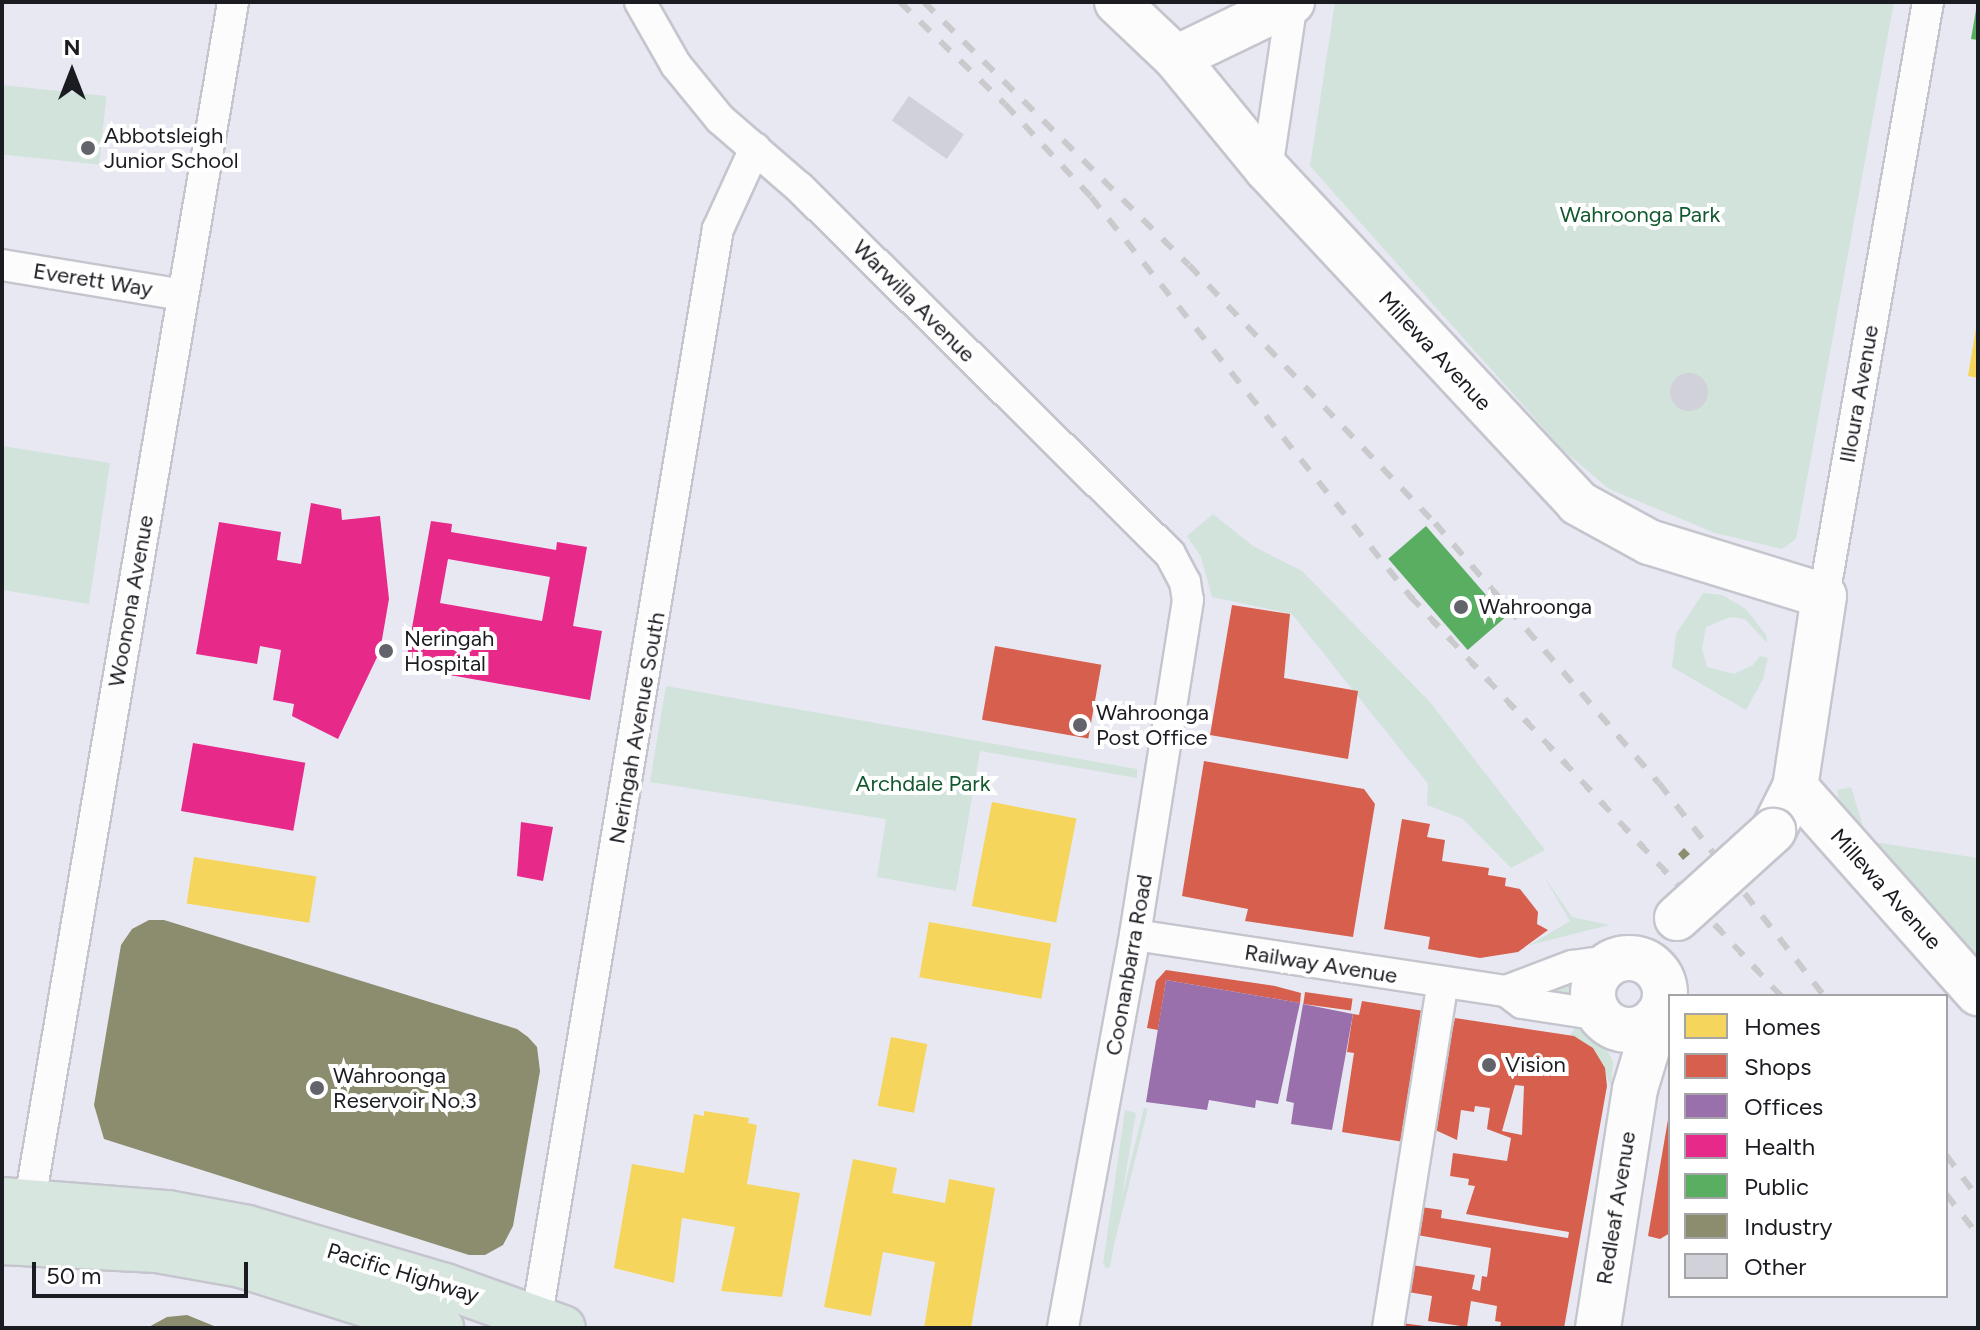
<!DOCTYPE html>
<html>
<head>
<meta charset="utf-8">
<style>
	body { margin:0 }
	#map { position:relative; width:1980px; height:1330px; overflow:hidden; background:#e8e8f3; font-family:Figtree,sans-serif }
	div>[style] { position:absolute }
	[style*='--x'] { left:calc(var(--x)*1px); top:calc(var(--y)*1px); width:calc(var(--w)*1px); rotate:calc(var(--a)*1deg) }
	.green>* { inset:0; background:#d1e3db; transform-origin:0 0 }
	.homes>* { inset:0; background:#f6d55c; transform-origin:0 0 }
	.shops>* { inset:0; background:#d6604d; transform-origin:0 0 }
	.offices>* { inset:0; background:#9970ab }
	.health>* { inset:0; background:#e7298a; transform-origin:0 0 }
	.public>* { inset:0; background:#5aae61; transform-origin:0 0 }
	.industry>* { inset:0; background:#8c8c6e }
	.building>* { inset:0; background:#d1d1da; transform-origin:0 0 }
	.round { border-radius:50% }
	.roads { filter:drop-shadow(2px 0 #c5c5ce) drop-shadow(-2px 0 #c5c5ce) drop-shadow(0 2px #c5c5ce) drop-shadow(0 -2px #c5c5ce) }
	.street>* { height:30px; margin:-15px; padding:0 15px; transform-origin:15px; border-radius:15px; background:#fcfcfd }
	.secondary>* { height:44px; margin:-22px; padding:0 22px; transform-origin:22px; border-radius:22px; background:#fcfcfd }
	.secondary>.ring { margin:-22px; padding:0; box-sizing:content-box; background:none; border:44px solid #fcfcfd; border-radius:50% }
	.highway>* { height:44px; margin:-22px; padding:0 22px; transform-origin:22px; border-radius:22px; background:#d7e6de }
	.rail>* { height:6px; margin-top:-3px; transform-origin:0; background:repeating-linear-gradient(90deg,#cacacd 0 14px,transparent 0 28px) }
	.bridges { filter:drop-shadow(2px 0 #c5c5ce) drop-shadow(-2px 0 #c5c5ce) drop-shadow(0 2px #c5c5ce) drop-shadow(0 -2px #c5c5ce) }
	.secondary-bridge>* { height:44px; margin:-22px; padding:0 22px; transform-origin:22px; border-radius:22px; background:#fcfcfd }
	.dots>* { width:22px; height:22px; translate:-50% -50%; box-sizing:border-box; border:4px solid #fff; border-radius:50% }
	span { translate:-50% -50%; white-space:nowrap; text-align:center; line-height:1.15; -webkit-text-stroke:8px #fff; paint-order:stroke }
	.poi-label { font-size:22px; color:#1b1b22 }
	.left { translate:0 -50%; text-align:left }
	.park-label { font-size:22px; color:#135930 }
	.street-label { font-size:22px; color:#1b1b22 }
	.frame { position:absolute; inset:0; border:4px solid #1b1b22; pointer-events:none }
	.legend { position:absolute; left:1668px; top:994px; width:280px; height:304px; box-sizing:border-box; background:#fff; border:2px solid #a4a4a7; margin:0; padding:10px 14px; list-style:none; font-size:24px; color:#1b1b22 }
	.legend li { display:flex; align-items:center; gap:16px; height:40px }
	.legend b { width:40px; border:2px solid #a4a4a7 }
	.north { position:absolute; left:32px; top:32px; width:80px; height:80px; -webkit-text-stroke:6px #fff; paint-order:stroke; rotate:0deg; font-size:22px; font-weight:700; line-height:32px; text-align:center; color:#1b1b22 }
	.north::after { content:''; display:block; margin:auto; width:28px; height:36px; background:#1b1b22; clip-path:polygon(50% 0,100% 100%,50% 72%,0 100%) }
	.scale { position:absolute; left:32px; top:1262px; width:216px; height:36px; box-sizing:border-box; border:4px solid #1b1b22; border-top:0; padding-left:10px; font-size:24px; line-height:28px; white-space:nowrap; color:#1b1b22; -webkit-text-stroke:6px #fff; paint-order:stroke }
</style>
</head>
<body>
<div id="map">
	<div class="green">
		<div style="clip-path:polygon(1335px 2px,1894px 2px,1796px 539px,1782px 549px,1715px 533px,1609px 489px,1563px 450px,1310px 166px)"></div>
		<div style="left:2px;top:85px;width:105px;height:69px;rotate:6deg"></div>
		<div style="clip-path:polygon(2px 446px,110px 463px,89px 604px,2px 590px)"></div>
		<div style="clip-path:polygon(1213px 514px,1253px 546px,1302px 571px,1429px 701px,1545px 850px,1511px 868px,1463px 819px,1427px 805px,1428px 784px,1292px 614px,1212px 597px,1201px 557px,1187px 536px)"></div>
		<div style="clip-path:polygon(1703px 593px,1722px 595px,1746px 609px,1766px 635px,1767px 643px,1745px 619px,1730px 617px,1706px 627px,1702px 648px,1707px 667px,1734px 674px,1753px 665px,1760px 656px,1768px 658px,1763px 679px,1746px 710px,1672px 667px,1676px 634px)"></div>
		<div style="clip-path:polygon(666px 686px,1137px 769px,1137px 778px,980px 751px,956px 891px,877px 877px,886px 819px,650px 782px)"></div>
		<div style="clip-path:polygon(1851px 787px,1871px 853px,1839px 799px,1837px 790px)"></div>
		<div style="clip-path:polygon(1873px 842px,1978px 858px,1978px 962px,1874px 846px)"></div>
		<div style="clip-path:polygon(1543px 875px,1572px 917px,1609px 925px,1530px 945px,1570px 921px)"></div>
		<div style="clip-path:polygon(1584px 974px,1580px 1001px,1528px 992px)"></div>
		<div style="clip-path:polygon(1576px 1028px,1600px 1041px,1608px 1052px,1613px 1062px,1611px 1086px,1593px 1048px,1570px 1034px)"></div>
		<div style="left:1144px;top:1108px;width:4px;height:164px;rotate:14deg"></div>
		<div style="clip-path:polygon(1125px 1110px,1136px 1113px,1110px 1267px,1103px 1264px)"></div>
	</div>
	<div class="homes">
		<div style="clip-path:polygon(1976px 328px,1978px 328px,1978px 378px,1968px 376px)"></div>
		<div style="left:992px;top:802px;width:86px;height:106px;rotate:11deg"></div>
		<div style="left:194px;top:857px;width:124px;height:47px;rotate:9deg"></div>
		<div style="left:929px;top:922px;width:124px;height:56px;rotate:10deg"></div>
		<div style="left:891px;top:1037px;width:37px;height:70px;rotate:11deg"></div>
		<div style="clip-path:polygon(704px 1111px,749px 1118px,748px 1123px,757px 1125px,747px 1184px,800px 1193px,782px 1297px,721px 1291px,735px 1227px,729px 1226px,682px 1218px,674px 1283px,614px 1268px,632px 1164px,684px 1173px,694px 1114px,704px 1116px)"></div>
		<div style="clip-path:polygon(853px 1159px,897px 1168px,892px 1193px,945px 1203px,949px 1179px,995px 1188px,971px 1328px,924px 1328px,935px 1262px,883px 1252px,871px 1316px,824px 1307px)"></div>
	</div>
	<div class="shops">
		<div style="clip-path:polygon(1232px 605px,1290px 614px,1284px 678px,1358px 691px,1348px 759px,1210px 735px)"></div>
		<div style="left:995px;top:646px;width:108px;height:75px;rotate:10deg"></div>
		<div style="clip-path:polygon(1204px 761px,1364px 789px,1375px 804px,1353px 937px,1245px 921px,1248px 909px,1182px 896px)"></div>
		<div style="clip-path:polygon(1402px 819px,1430px 824px,1427px 837px,1445px 840px,1442px 861px,1489px 868px,1488px 875px,1506px 878px,1505px 886px,1520px 889px,1538px 912px,1537px 924px,1548px 930px,1518px 952px,1480px 958px,1428px 949px,1430px 937px,1384px 929px)"></div>
		<div style="clip-path:polygon(1166px 970px,1275px 986px,1301px 993px,1300px 1003px,1166px 980px,1158px 1030px,1147px 1028px,1156px 981px)"></div>
		<div style="left:1305px;top:992px;width:48px;height:12px;rotate:8deg"></div>
		<div style="clip-path:polygon(1362px 1001px,1424px 1011px,1404px 1142px,1342px 1132px,1354px 1053px,1347px 1052px,1353px 1014px,1359px 1015px)"></div>
		<div style="clip-path:polygon(evenodd,1455px 1018px,1574px 1036px,1593px 1048px,1605px 1068px,1607px 1086px,1564px 1328px,1500px 1328px,1501px 1322px,1495px 1321px,1497px 1306px,1471px 1301px,1467px 1327px,1428px 1321px,1432px 1296px,1408px 1292px,1412px 1265px,1475px 1275px,1472px 1289px,1480px 1291px,1482px 1276px,1487px 1277px,1491px 1248px,1417px 1235px,1421px 1207px,1442px 1210px,1441px 1218px,1568px 1238px,1569px 1232px,1466px 1214px,1475px 1186px,1468px 1185px,1469px 1179px,1450px 1176px,1453px 1153px,1507px 1161px,1511px 1138px,1487px 1129px,1490px 1108px,1475px 1106px,1474px 1112px,1461px 1110px,1457px 1140px,1431px 1128px,1455px 1018px,1515px 1085px,1524px 1086px,1522px 1135px,1502px 1131px,1515px 1085px)"></div>
		<div style="clip-path:polygon(1670px 1108px,1670px 1233px,1660px 1239px,1648px 1236px)"></div>
		<div style="clip-path:polygon(1401px 1323px,1425px 1326px,1425px 1328px,1400px 1328px)"></div>
	</div>
	<div class="offices">
		<div style="clip-path:polygon(1166px 980px,1300px 1003px,1278px 1104px,1256px 1100px,1255px 1108px,1209px 1100px,1207px 1110px,1146px 1102px)"></div>
		<div style="clip-path:polygon(1303px 1004px,1353px 1014px,1332px 1130px,1291px 1124px,1294px 1103px,1286px 1101px)"></div>
	</div>
	<div class="health">
		<div style="clip-path:polygon(311px 503px,341px 509px,342px 520px,380px 516px,389px 599px,380px 651px,338px 739px,292px 716px,294px 704px,273px 700px,281px 650px,260px 646px,257px 664px,196px 654px,219px 522px,281px 532px,277px 560px,301px 564px)"></div>
		<div style="clip-path:polygon(evenodd,431px 521px,452px 524px,451px 532px,556px 550px,557px 542px,587px 547px,573px 626px,602px 631px,590px 700px,405px 667px,431px 521px,448px 559px,550px 577px,542px 621px,440px 603px,448px 559px)"></div>
		<div style="left:193px;top:743px;width:114px;height:69px;rotate:10deg"></div>
		<div style="clip-path:polygon(521px 822px,553px 827px,543px 881px,517px 876px)"></div>
	</div>
	<div class="public">
		<div style="clip-path:polygon(1976px 10px,1978px 10px,1978px 40px,1971px 39px)"></div>
		<div style="left:1426px;top:526px;width:121px;height:50px;rotate:49deg"></div>
	</div>
	<div class="industry">
		<div style="clip-path:polygon(1684px 848px,1690px 854px,1683px 860px,1678px 854px)"></div>
		<div style="clip-path:polygon(149px 920px,164px 920px,517px 1029px,528px 1037px,537px 1047px,540px 1071px,513px 1226px,503px 1245px,485px 1255px,469px 1255px,104px 1139px,94px 1105px,121px 945px,132px 929px)"></div>
		<div style="clip-path:polygon(187px 1315px,219px 1328px,147px 1328px,167px 1317px)"></div>
	</div>
	<div class="building">
		<div style="left:909px;top:96px;width:67px;height:30px;rotate:35deg"></div>
		<div class="round" style="left:1670px;top:373px;width:38px;height:38px"></div>
	</div>
	<div class="roads">
		<div class="street">
			<div style="--x:640;--y:2;--w:73;--a:60.3"></div>
			<div style="--x:676;--y:65;--w:70;--a:50.8"></div>
			<div style="--x:720;--y:119;--w:106;--a:40.8"></div>
			<div style="--x:800;--y:188;--w:520;--a:44.69"></div>
			<div style="--x:1170;--y:554;--w:32;--a:62"></div>
			<div style="--x:1185;--y:582;--w:18;--a:81"></div>
			<div style="--x:1188;--y:600;--w:339;--a:99"></div>
			<div style="--x:1135;--y:935;--w:400;--a:100.4"></div>
			<div style="--x:1267;--y:169;--w:169;--a:-81.5"></div>
			<div style="--x:2;--y:265;--w:183;--a:9.4"></div>
			<div style="--x:1824;--y:596;--w:603;--a:-80.07"></div>
			<div style="--x:1135;--y:935;--w:375;--a:8.6"></div>
			<div style="--x:1506;--y:991;--w:71;--a:-20.7"></div>
			<div style="--x:1572;--y:966;--w:43;--a:-7.9"></div>
			<div style="--x:1506;--y:991;--w:20;--a:37"></div>
			<div style="--x:1522;--y:1003;--w:79;--a:8.7"></div>
			<div style="--x:30;--y:1200;--w:1215;--a:-80.38"></div>
			<div style="--x:537;--y:1315;--w:1101;--a:-80.54"></div>
			<div style="--x:718;--y:229;--w:89;--a:-65.4"></div>
			<div style="--x:1388;--y:1328;--w:350;--a:-81"></div>
		</div>
		<div class="secondary">
			<div style="--x:1117;--y:2;--w:81;--a:43.5"></div>
			<div style="--x:1176;--y:58;--w:144;--a:50.7"></div>
			<div style="--x:1267;--y:169;--w:456;--a:47"></div>
			<div style="--x:1578;--y:503;--w:81;--a:28.8"></div>
			<div style="--x:1649;--y:542;--w:183;--a:17.1"></div>
			<div style="--x:1824;--y:596;--w:193;--a:98.6"></div>
			<div style="--x:1795;--y:787;--w:49;--a:116.6"></div>
			<div style="--x:1176;--y:58;--w:129;--a:-25.8"></div>
			<div style="--x:1795;--y:787;--w:276;--a:48.4"></div>
			<div class="ring" style="left:1593px;top:958px;width:28px;height:28px"></div>
			<div style="--x:1598;--y:1328;--w:242;--a:-81.2"></div>
			<div style="--x:1635;--y:1089;--w:76;--a:-73.2"></div>
		</div>
		<div class="highway">
			<div style="--x:2;--y:1200;--w:167;--a:4.5"></div>
			<div style="--x:168;--y:1213;--w:81;--a:10.6"></div>
			<div style="--x:248;--y:1228;--w:205;--a:16.4"></div>
			<div style="--x:445;--y:1286;--w:125;--a:19.6"></div>
			<div style="--x:2;--y:1242;--w:155;--a:3"></div>
			<div style="--x:157;--y:1250;--w:85;--a:10.1"></div>
			<div style="--x:241;--y:1265;--w:210;--a:17.5"></div>
		</div>
	</div>
	<div class="rail">
		<div style="--x:900;--y:2;--w:146;--a:44.2"></div>
		<div style="--x:1005;--y:104;--w:127;--a:47.2"></div>
		<div style="--x:1091;--y:197;--w:511;--a:51.36"></div>
		<div style="--x:1410;--y:596;--w:546;--a:47.15"></div>
		<div style="--x:924;--y:2;--w:373;--a:44.8"></div>
		<div style="--x:1189;--y:265;--w:356;--a:46.4"></div>
		<div style="--x:1435;--y:523;--w:343;--a:49.3"></div>
		<div style="--x:1659;--y:783;--w:269;--a:52.2"></div>
		<div style="--x:1946;--y:1155;--w:54;--a:53.3"></div>
		<div style="--x:1946;--y:1194;--w:52;--a:52"></div>
	</div>
	<div class="bridges">
		<div class="secondary-bridge">
			<div style="--x:1677;--y:918;--w:130;--a:-42.2"></div>
		</div>
	</div>
	<div class="dots">
		<div style="left:88px;top:148px;background:#63636b"></div>
		<div style="left:1461px;top:607px;background:#63636b"></div>
		<div style="left:386px;top:651px;background:#63636b"></div>
		<div style="left:1080px;top:725px;background:#63636b"></div>
		<div style="left:1489px;top:1065px;background:#63636b"></div>
		<div style="left:317px;top:1088px;background:#63636b"></div>
	</div>
	<div class="poi-label">
		<span class="left" style="left:104px;top:148px">Abbotsleigh<br>Junior School</span>
		<span class="left" style="left:1479px;top:607px">Wahroonga</span>
		<span class="left" style="left:404px;top:651px">Neringah<br>Hospital</span>
		<span class="left" style="left:1096px;top:725px">Wahroonga<br>Post Office</span>
		<span class="left" style="left:1505px;top:1065px">Vision</span>
		<span class="left" style="left:333px;top:1088px">Wahroonga<br>Reservoir No.3</span>
	</div>
	<div class="park-label">
		<span style="left:1640px;top:215px">Wahroonga Park</span>
		<span style="left:923px;top:784px">Archdale Park</span>
	</div>
	<div class="street-label">
		<span style="left:93px;top:280px;rotate:9deg">Everett Way</span>
		<span style="left:914px;top:301px;rotate:45deg">Warwilla Avenue</span>
		<span style="left:1435px;top:351px;rotate:47deg">Millewa Avenue</span>
		<span style="left:1859px;top:394px;rotate:-80deg">Illoura Avenue</span>
		<span style="left:131px;top:601px;rotate:-80deg">Woonona Avenue</span>
		<span style="left:637px;top:728px;rotate:-80deg">Neringah Avenue South</span>
		<span style="left:1886px;top:889px;rotate:48deg">Millewa Avenue</span>
		<span style="left:1321px;top:964px;rotate:9deg">Railway Avenue</span>
		<span style="left:1129px;top:965px;rotate:-80deg">Coonanbarra Road</span>
		<span style="left:1616px;top:1208px;rotate:-81deg">Redleaf Avenue</span>
		<span style="left:403px;top:1273px;rotate:17deg">Pacific Highway</span>
	</div>
	<div class="frame"></div>
	<ul class="legend">
	<li><b style="height:22px;background:#f6d55c"></b>Homes</li>
	<li><b style="height:22px;background:#d6604d"></b>Shops</li>
	<li><b style="height:22px;background:#9970ab"></b>Offices</li>
	<li><b style="height:22px;background:#e7298a"></b>Health</li>
	<li><b style="height:22px;background:#5aae61"></b>Public</li>
	<li><b style="height:22px;background:#8c8c6e"></b>Industry</li>
	<li><b style="height:22px;background:#d1d1da"></b>Other</li>
	</ul>
	<div class="north">N</div>
	<div class="scale">50 m</div>
</div>
</body>
</html>
